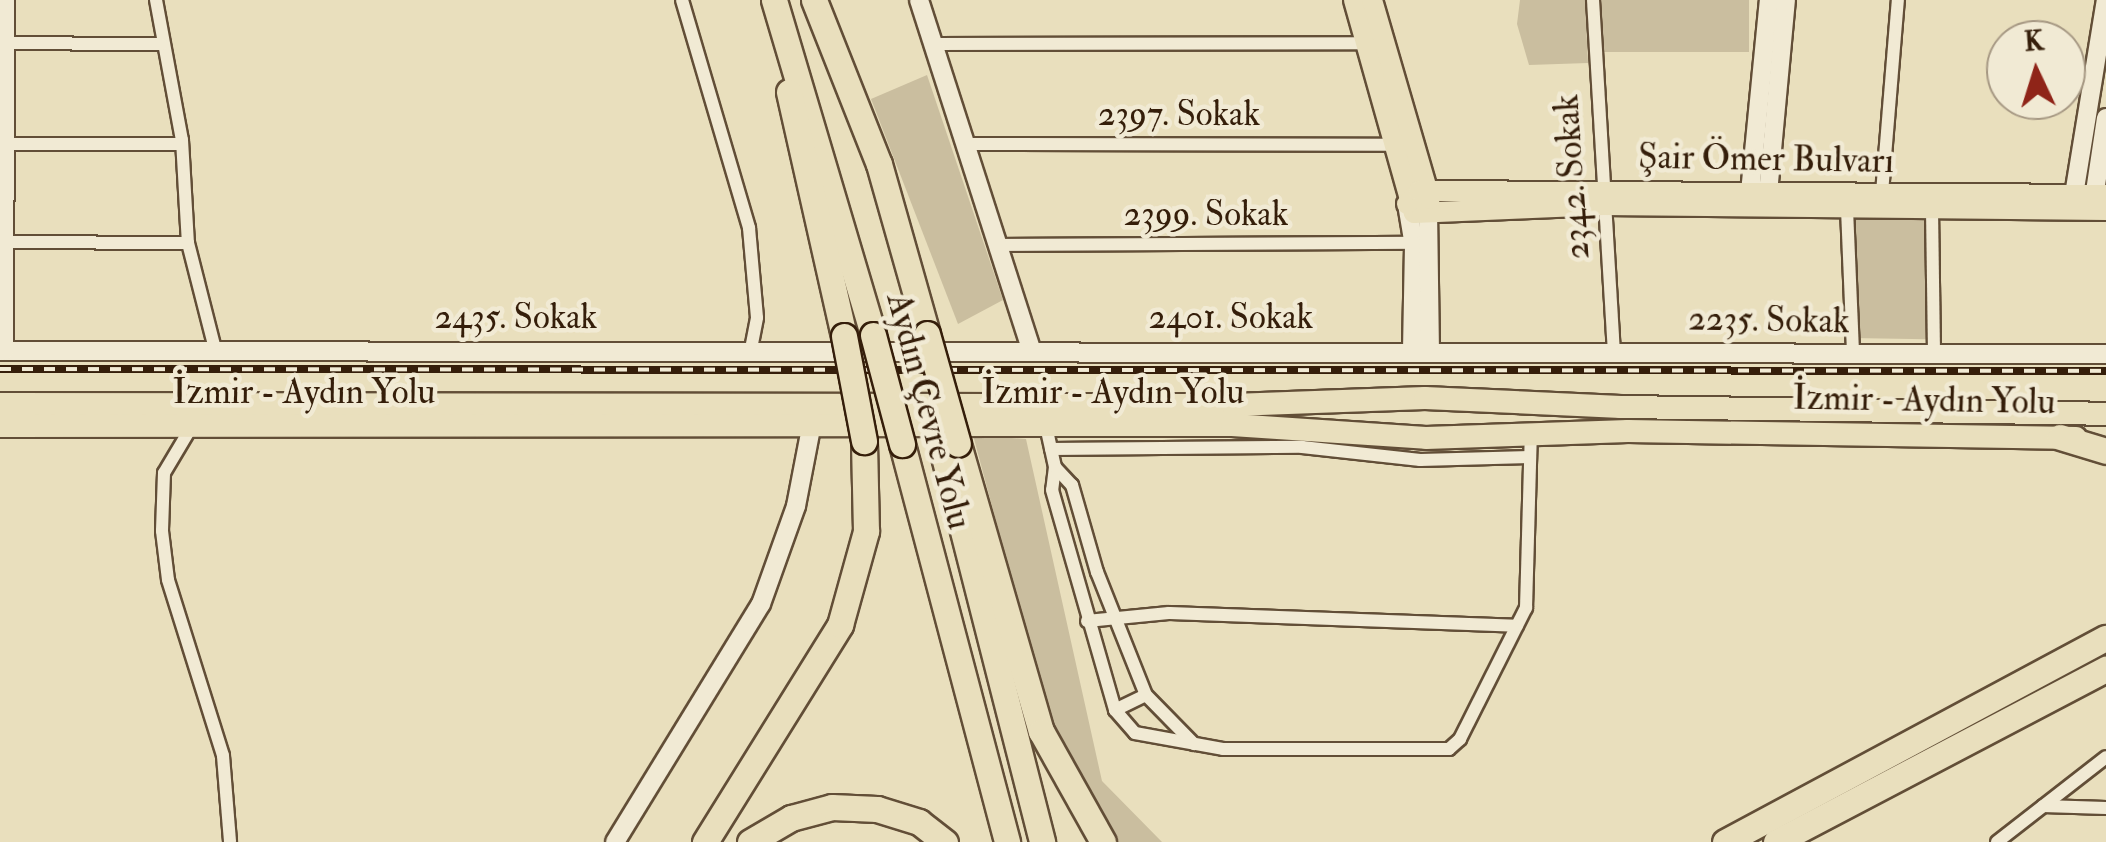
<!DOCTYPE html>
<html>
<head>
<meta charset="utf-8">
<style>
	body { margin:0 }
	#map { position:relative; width:2106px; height:842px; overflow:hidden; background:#e9dfbd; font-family:"IM FELL Double Pica",serif }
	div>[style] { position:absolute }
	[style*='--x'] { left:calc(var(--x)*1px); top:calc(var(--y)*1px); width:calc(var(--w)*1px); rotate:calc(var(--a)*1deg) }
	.green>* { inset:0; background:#cabe9f; transform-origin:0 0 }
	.roads { filter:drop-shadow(2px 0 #624e37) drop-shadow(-2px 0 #624e37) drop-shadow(0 2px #624e37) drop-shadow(0 -2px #624e37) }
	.minor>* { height:12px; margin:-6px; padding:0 6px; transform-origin:6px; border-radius:6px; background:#f1ead4 }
	.tertiary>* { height:18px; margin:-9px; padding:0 9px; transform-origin:9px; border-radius:9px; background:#f1ead4 }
	.secondary>* { height:18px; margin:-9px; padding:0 9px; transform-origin:9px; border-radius:9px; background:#f1ead4 }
	.primary>* { height:20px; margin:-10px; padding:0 10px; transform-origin:10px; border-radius:10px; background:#e9dfbd }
	.trunk>* { height:22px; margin:-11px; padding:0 11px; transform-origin:11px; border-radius:11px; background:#e9dfbd }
	.motorway>* { height:25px; margin:-12.5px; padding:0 12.5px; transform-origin:12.5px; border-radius:12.5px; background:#e9dfbd }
	.rail>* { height:8px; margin-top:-4px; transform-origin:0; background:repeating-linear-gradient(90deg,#f1ead4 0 11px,#351e0a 0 22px); box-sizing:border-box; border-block:2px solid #351e0a }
	.bridges { filter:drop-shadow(2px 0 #351e0a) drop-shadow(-2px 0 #351e0a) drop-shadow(0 2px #351e0a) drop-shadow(0 -2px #351e0a) }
	.motorway-bridge>* { height:25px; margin:-12.5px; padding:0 12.5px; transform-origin:12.5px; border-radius:12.5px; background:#e9dfbd }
	span { translate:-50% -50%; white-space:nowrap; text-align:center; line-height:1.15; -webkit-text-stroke:9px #f1ead4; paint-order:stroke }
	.street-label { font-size:35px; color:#351e0a }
	.north { position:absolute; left:1986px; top:20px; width:100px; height:100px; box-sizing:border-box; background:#f1ead4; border:2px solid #a69883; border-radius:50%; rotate:356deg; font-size:28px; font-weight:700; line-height:40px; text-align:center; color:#351e0a }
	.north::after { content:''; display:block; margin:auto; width:35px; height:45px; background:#8f2418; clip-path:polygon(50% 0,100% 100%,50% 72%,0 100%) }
</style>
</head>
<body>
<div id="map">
	<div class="green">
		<div style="clip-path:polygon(1520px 0,1585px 0,1588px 63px,1529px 65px,1517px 24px)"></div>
		<div style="left:1600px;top:0;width:149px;height:52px"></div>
		<div style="clip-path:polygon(927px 75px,1003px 300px,958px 324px,871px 99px)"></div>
		<div style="left:1853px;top:219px;width:76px;height:119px;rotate:1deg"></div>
		<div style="clip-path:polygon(973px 435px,1026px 439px,1102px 781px,1162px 842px,1116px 842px,1102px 827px,1051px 727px)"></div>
	</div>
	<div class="roads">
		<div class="minor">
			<div style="--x:156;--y:0;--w:142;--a:79.5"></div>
			<div style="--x:182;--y:140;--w:103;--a:86.7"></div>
			<div style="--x:188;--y:243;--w:109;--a:75.7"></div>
			<div style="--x:682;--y:0;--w:238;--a:73.6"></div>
			<div style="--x:749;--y:228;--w:90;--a:84.9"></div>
			<div style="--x:757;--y:318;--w:33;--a:101"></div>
			<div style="--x:1593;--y:0;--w:352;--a:86.6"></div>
			<div style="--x:0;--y:43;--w:161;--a:0.4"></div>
			<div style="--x:936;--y:44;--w:433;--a:-0.1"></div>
			<div style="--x:0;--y:144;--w:182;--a:0"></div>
			<div style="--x:965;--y:144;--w:428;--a:0.1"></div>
			<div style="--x:1882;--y:193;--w:194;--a:-85.3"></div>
			<div style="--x:1847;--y:209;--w:144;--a:87.6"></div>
			<div style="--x:1932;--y:209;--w:145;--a:89.2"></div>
			<div style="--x:0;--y:242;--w:188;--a:0.3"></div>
			<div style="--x:998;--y:245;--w:416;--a:-0.3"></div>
			<div style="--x:192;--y:426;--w:55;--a:120.8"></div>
			<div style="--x:164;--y:473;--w:58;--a:92"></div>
			<div style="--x:162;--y:531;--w:49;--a:83"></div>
			<div style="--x:168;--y:580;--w:184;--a:72.6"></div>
			<div style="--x:223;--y:756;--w:86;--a:85.3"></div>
			<div style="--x:1046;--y:426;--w:42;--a:77.6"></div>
			<div style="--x:1055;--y:467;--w:23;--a:97"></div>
			<div style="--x:1052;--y:490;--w:229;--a:74"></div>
			<div style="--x:1115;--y:710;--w:30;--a:49"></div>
			<div style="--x:1135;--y:733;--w:89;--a:10.3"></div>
			<div style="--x:1223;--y:749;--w:226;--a:0"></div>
			<div style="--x:1449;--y:749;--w:15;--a:-42"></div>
			<div style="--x:1460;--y:739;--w:147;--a:-63.3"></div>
			<div style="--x:1526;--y:608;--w:176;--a:-88.4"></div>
			<div style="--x:1051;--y:449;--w:251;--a:-0.5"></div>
			<div style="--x:1302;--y:447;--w:119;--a:6.3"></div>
			<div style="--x:1420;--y:460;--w:110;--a:-1.6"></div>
			<div style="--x:1055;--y:467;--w:25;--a:47"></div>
			<div style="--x:1072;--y:485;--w:91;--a:74"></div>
			<div style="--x:1097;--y:572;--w:132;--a:68.3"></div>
			<div style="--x:1146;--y:695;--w:69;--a:45.6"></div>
			<div style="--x:1087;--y:621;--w:82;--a:-5.6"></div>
			<div style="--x:1169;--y:613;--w:348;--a:2.1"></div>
			<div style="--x:1115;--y:710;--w:34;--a:-26"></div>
			<div style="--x:2043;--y:806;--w:63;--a:1.8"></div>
			<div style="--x:1997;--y:842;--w:138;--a:-37.9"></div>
		</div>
		<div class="tertiary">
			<div style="--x:919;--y:0;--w:366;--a:72.2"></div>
			<div style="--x:1407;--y:204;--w:43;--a:80.5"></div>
			<div style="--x:1414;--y:246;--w:105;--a:91.1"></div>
			<div style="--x:2093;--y:205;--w:88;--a:-81.5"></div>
			<div style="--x:2072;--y:207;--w:210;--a:-80.7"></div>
			<div style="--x:1428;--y:210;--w:141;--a:89.2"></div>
			<div style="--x:0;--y:351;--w:2106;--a:0.08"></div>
			<div style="--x:4;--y:351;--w:351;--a:-89.8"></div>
			<div style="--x:615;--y:842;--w:279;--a:-58.5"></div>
			<div style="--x:761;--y:604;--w:104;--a:-70.3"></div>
			<div style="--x:796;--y:506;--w:79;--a:-79.1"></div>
		</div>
		<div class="secondary">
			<div style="--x:1749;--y:203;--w:204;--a:-84.4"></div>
			<div style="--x:1767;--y:204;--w:205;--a:-84.7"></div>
		</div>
		<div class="primary">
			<div style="--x:1354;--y:0;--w:221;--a:74.3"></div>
			<div style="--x:1414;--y:213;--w:189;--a:-2.4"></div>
			<div style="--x:1603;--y:205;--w:503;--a:0.57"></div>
			<div style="--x:1372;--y:0;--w:207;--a:73.8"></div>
			<div style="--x:1407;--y:204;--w:18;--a:-47"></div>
			<div style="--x:1419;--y:191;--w:687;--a:0.33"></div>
		</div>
		<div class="trunk">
			<div style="--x:0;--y:404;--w:1233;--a:0.05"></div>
			<div style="--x:1233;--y:405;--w:192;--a:-2.1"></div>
			<div style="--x:1425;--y:398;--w:196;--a:2.6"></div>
			<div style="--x:1621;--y:407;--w:485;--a:0.8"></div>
			<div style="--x:0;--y:426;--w:1232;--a:-0.05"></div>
			<div style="--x:1232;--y:425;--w:194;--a:3.8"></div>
			<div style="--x:1426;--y:438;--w:202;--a:-2"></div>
			<div style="--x:1628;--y:431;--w:448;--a:0.9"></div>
		</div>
		<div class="motorway">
			<div style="--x:774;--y:0;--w:349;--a:73.5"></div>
			<div style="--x:814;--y:0;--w:176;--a:68.4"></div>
			<div style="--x:879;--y:164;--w:177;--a:74.2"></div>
			<div style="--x:789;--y:92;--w:250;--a:77.3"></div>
			<div style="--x:2060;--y:437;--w:48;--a:16.9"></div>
			<div style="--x:940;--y:441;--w:414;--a:75.7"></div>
			<div style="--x:902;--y:444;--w:412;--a:75.2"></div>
			<div style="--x:958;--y:444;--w:299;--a:73.9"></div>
			<div style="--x:1041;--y:731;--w:127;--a:60.8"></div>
			<div style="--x:705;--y:842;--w:256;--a:-58.1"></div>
			<div style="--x:840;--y:625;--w:98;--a:-74.5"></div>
			<div style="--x:866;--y:531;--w:90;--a:-91.3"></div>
			<div style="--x:750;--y:842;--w:48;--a:-30.3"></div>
			<div style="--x:791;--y:818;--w:42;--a:-15"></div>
			<div style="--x:832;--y:807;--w:45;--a:2.5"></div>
			<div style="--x:877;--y:809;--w:44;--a:17.2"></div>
			<div style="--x:919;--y:822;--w:33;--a:38"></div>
			<div style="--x:1725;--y:842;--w:432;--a:-28.2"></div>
			<div style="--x:1776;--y:842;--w:373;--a:-27.7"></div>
		</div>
	</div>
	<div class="rail">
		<div style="--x:0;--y:369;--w:2106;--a:0.05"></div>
	</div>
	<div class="bridges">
		<div class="motorway-bridge">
			<div style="--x:927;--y:334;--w:114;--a:74.3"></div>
			<div style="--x:873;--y:335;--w:113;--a:75.1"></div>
			<div style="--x:844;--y:336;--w:107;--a:79.2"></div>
		</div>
	</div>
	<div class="street-label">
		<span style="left:1179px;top:114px">2397. Sokak</span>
		<span style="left:1766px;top:159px;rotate:1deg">Şair Ömer Bulvarı</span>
		<span style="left:1572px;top:177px;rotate:-94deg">2342. Sokak</span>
		<span style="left:1206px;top:214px">2399. Sokak</span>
		<span style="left:516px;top:317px">2435. Sokak</span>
		<span style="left:1231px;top:317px">2401. Sokak</span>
		<span style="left:1769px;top:320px;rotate:1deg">2235. Sokak</span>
		<span style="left:304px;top:392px">İzmir - Aydın Yolu</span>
		<span style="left:1113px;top:392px">İzmir - Aydın Yolu</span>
		<span style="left:1924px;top:400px;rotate:1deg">İzmir - Aydın Yolu</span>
		<span style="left:929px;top:411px;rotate:75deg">Aydın Çevre Yolu</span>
	</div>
	<div class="north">K</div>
</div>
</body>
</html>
